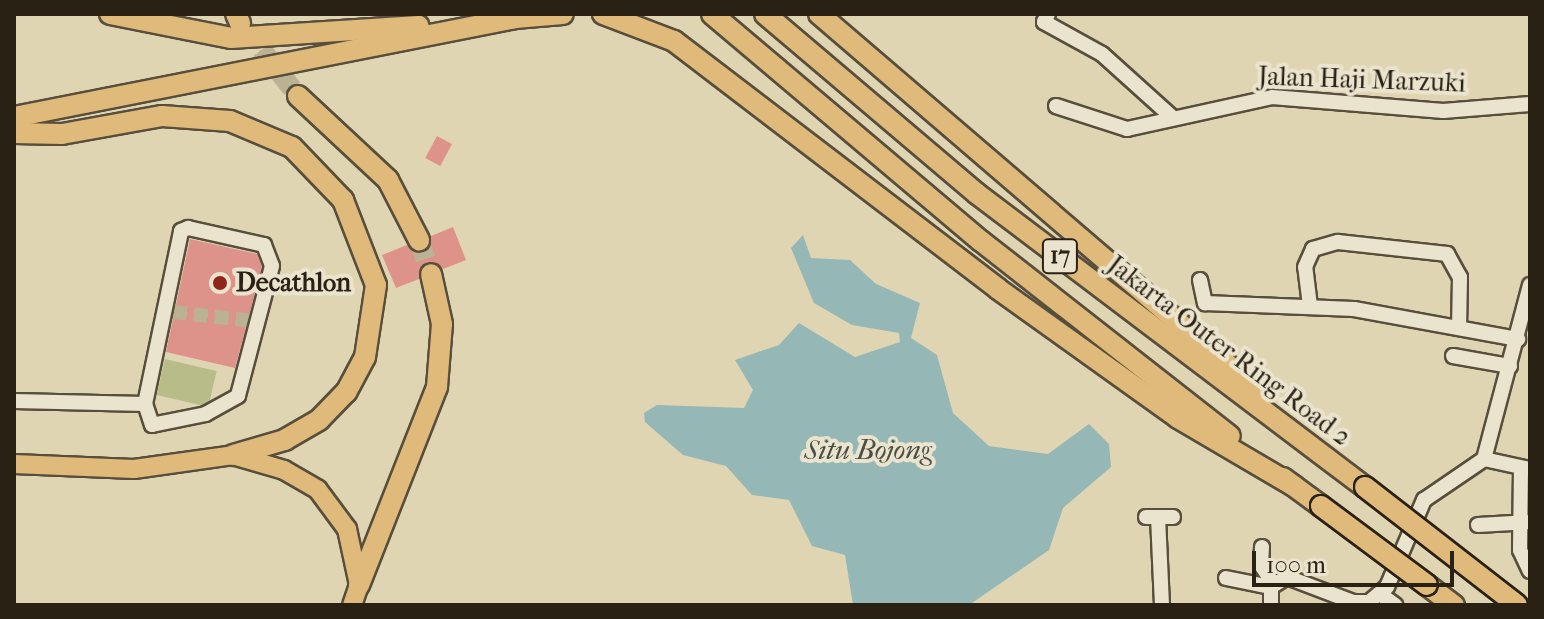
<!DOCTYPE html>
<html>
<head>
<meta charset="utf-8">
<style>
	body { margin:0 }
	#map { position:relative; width:1544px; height:619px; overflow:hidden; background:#dfd5b3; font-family:"IM FELL French Canon",serif }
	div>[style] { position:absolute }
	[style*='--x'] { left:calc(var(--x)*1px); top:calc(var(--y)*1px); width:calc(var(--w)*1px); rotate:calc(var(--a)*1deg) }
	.green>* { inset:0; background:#b7bc89; transform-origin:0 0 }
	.water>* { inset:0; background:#95b7b5 }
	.building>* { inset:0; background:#dd938a; transform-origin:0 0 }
	.minor-tunnel>* { height:14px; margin-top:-7px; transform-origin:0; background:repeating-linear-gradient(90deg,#bbb193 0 14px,transparent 0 21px) }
	.highway-tunnel>* { height:20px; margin-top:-10px; transform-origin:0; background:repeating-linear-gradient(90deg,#bbb193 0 20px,transparent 0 30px) }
	.roads { filter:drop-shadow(2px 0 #574e3c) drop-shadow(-2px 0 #574e3c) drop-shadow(0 2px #574e3c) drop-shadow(0 -2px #574e3c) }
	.minor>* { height:14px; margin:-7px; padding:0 7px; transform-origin:7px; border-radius:7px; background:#eae4ce }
	.major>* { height:18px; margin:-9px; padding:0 9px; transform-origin:9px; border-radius:9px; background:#e0ba7a }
	.highway>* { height:20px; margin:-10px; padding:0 10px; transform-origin:10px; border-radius:10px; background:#e0ba7a }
	.bridges { filter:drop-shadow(2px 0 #2a2115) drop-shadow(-2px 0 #2a2115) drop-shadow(0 2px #2a2115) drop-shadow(0 -2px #2a2115) }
	.highway-bridge>* { height:20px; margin:-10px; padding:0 10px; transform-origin:10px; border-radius:10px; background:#e0ba7a }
	.dots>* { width:22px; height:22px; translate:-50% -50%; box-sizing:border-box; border:4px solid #eae4ce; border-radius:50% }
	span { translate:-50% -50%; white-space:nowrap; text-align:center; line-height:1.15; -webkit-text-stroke:8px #eae4ce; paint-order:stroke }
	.shield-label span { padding:2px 6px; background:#eae4ce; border:2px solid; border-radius:6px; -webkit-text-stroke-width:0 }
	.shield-label { font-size:24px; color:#2a2115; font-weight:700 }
	.street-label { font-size:26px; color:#2a2115 }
	.poi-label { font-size:26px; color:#2a2115; font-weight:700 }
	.left { translate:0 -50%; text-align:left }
	.water-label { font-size:28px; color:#4a4e45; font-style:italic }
	.frame { position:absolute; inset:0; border:16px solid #2a2115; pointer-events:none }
	.scale { position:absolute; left:1252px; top:551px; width:202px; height:36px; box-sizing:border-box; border:4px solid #2a2115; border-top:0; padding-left:10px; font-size:24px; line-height:28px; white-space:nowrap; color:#2a2115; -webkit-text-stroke:6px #eae4ce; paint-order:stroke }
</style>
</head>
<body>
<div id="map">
	<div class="green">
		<div style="left:165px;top:359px;width:53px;height:37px;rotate:13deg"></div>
	</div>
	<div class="water">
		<div style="clip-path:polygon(803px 235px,811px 258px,850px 260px,876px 284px,920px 303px,911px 338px,937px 355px,953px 413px,989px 446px,1048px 454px,1089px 424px,1109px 444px,1111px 467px,1063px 508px,1049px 550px,969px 605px,853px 605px,845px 555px,812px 546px,789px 500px,752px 495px,726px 466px,683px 455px,645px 422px,644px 413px,657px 405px,744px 408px,753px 390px,735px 360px,779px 345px,799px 323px,855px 357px,900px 342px,899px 333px,852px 325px,814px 303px,791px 248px)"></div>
	</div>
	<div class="building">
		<div style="left:437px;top:136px;width:17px;height:25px;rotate:28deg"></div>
		<div style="clip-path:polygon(453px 227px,466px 260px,443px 269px,427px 262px,419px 279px,396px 288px,382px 255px,407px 245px,424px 252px,431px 236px)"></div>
		<div style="clip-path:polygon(190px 239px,257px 254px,262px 267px,235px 368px,166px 352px)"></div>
	</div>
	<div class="minor-tunnel">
		<div style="--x:173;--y:312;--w:81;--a:6.4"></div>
	</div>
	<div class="highway-tunnel">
		<div style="--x:243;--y:26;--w:89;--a:51.8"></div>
		<div style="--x:419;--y:240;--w:36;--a:71"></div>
	</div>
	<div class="roads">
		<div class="minor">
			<div style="--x:1048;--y:14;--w:9;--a:117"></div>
			<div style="--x:1044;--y:22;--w:66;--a:28.9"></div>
			<div style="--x:1102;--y:54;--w:96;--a:42"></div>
			<div style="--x:1056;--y:106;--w:75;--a:17.9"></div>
			<div style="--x:1127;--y:129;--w:148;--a:-12.4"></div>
			<div style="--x:1272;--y:97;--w:172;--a:4.7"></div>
			<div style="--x:1443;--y:111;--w:87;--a:-4.6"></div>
			<div style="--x:188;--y:228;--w:78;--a:12.6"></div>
			<div style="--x:264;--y:245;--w:22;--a:69"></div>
			<div style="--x:272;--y:266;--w:134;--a:104.7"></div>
			<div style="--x:238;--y:396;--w:37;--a:151"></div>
			<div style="--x:206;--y:414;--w:55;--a:168.5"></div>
			<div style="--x:152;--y:425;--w:22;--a:-108"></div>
			<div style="--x:145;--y:404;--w:177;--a:-78.2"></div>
			<div style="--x:181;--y:231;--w:8;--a:-23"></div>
			<div style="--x:1200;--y:280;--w:24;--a:78"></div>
			<div style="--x:1205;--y:303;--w:149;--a:2.3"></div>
			<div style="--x:1354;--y:309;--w:167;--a:10.4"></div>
			<div style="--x:1310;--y:306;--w:39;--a:-97"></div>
			<div style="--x:1305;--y:267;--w:20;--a:-66"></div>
			<div style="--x:1313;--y:249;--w:26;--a:-16"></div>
			<div style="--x:1338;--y:242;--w:110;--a:6.3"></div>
			<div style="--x:1447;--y:254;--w:26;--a:61"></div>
			<div style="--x:1460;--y:277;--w:50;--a:91.1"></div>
			<div style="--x:1453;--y:356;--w:58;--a:10"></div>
			<div style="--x:14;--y:401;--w:131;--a:1.3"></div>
			<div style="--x:1484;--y:459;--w:47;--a:12.3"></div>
			<div style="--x:1521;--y:468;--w:82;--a:90.7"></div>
			<div style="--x:1520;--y:550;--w:23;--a:65"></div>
			<div style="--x:1146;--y:517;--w:27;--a:0"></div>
			<div style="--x:1158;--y:517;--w:88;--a:87.4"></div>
			<div style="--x:1478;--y:525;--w:52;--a:-3.3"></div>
			<div style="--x:1262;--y:547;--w:18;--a:93"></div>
			<div style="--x:1261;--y:565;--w:22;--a:56"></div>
			<div style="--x:1226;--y:578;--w:46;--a:11.3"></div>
			<div style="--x:1380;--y:594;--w:19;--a:36"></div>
			<div style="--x:1271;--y:605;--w:18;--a:-90"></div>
			<div style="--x:1271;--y:587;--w:19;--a:-32"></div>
			<div style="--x:1287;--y:577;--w:71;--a:20.7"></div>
			<div style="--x:1353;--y:602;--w:16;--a:0"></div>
			<div style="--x:1369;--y:602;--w:23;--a:-40"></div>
			<div style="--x:1387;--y:587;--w:95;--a:-67"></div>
			<div style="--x:1424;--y:500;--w:73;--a:-34.3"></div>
			<div style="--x:1484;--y:459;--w:180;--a:-75.2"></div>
		</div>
		<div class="major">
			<div style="--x:14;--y:464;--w:120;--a:2.4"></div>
			<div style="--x:134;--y:469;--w:100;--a:-8"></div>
			<div style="--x:233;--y:455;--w:53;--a:16.4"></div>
			<div style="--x:284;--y:470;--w:39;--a:30"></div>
			<div style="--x:318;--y:490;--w:49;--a:53.4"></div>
			<div style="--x:347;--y:529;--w:57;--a:77.9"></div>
			<div style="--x:359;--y:585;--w:21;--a:109"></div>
		</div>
		<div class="highway">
			<div style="--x:110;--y:14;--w:123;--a:11.2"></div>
			<div style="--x:231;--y:38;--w:188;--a:-3.7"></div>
			<div style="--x:236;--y:14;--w:10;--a:66"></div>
			<div style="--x:603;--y:14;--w:76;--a:20.8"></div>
			<div style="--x:674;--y:41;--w:408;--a:37.4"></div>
			<div style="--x:998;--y:289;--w:221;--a:35.6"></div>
			<div style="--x:1178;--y:418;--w:134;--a:30.4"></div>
			<div style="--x:712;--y:14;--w:352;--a:40.2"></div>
			<div style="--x:981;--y:241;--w:316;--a:38.1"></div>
			<div style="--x:765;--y:14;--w:277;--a:40.3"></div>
			<div style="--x:976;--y:193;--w:488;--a:37.1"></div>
			<div style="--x:819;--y:14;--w:576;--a:40.63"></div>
			<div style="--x:503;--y:19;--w:60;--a:-4.8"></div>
			<div style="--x:298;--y:96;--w:123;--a:43"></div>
			<div style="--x:388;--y:180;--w:68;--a:62.7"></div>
			<div style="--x:14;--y:117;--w:512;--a:-11.16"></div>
			<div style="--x:14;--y:133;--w:48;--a:1.2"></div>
			<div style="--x:62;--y:134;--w:102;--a:-10.2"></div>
			<div style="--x:162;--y:116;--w:68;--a:4.2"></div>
			<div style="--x:230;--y:121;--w:67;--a:22.8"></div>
			<div style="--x:292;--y:147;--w:74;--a:46.1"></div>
			<div style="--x:343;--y:200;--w:91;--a:68.8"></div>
			<div style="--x:376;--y:285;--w:73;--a:98.7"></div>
			<div style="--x:365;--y:357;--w:40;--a:118"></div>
			<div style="--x:346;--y:392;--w:39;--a:134"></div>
			<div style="--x:319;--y:420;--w:39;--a:150"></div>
			<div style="--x:285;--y:440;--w:54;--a:163.9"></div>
			<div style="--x:1283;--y:478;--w:47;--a:36.4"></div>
			<div style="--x:359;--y:585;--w:213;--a:-68.5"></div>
			<div style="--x:437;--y:387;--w:63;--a:-85.5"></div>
			<div style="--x:442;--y:324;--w:51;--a:-102.4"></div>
			<div style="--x:1427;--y:585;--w:34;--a:37"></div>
		</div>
	</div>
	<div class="bridges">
		<div class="highway-bridge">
			<div style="--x:1365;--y:487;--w:192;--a:37.8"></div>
			<div style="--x:1321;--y:506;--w:132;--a:36.7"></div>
		</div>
	</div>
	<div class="dots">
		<div style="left:220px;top:283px;background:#8f2418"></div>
	</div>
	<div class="shield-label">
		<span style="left:1060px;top:256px">17</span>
	</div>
	<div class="street-label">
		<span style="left:1362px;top:80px;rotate:2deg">Jalan Haji Marzuki</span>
		<span style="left:1229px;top:351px;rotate:37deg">Jakarta Outer Ring Road 2</span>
	</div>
	<div class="poi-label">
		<span class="left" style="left:236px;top:283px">Decathlon</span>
	</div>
	<div class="water-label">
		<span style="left:868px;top:450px">Situ Bojong</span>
	</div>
	<div class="frame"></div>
	<div class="scale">100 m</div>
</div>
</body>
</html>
